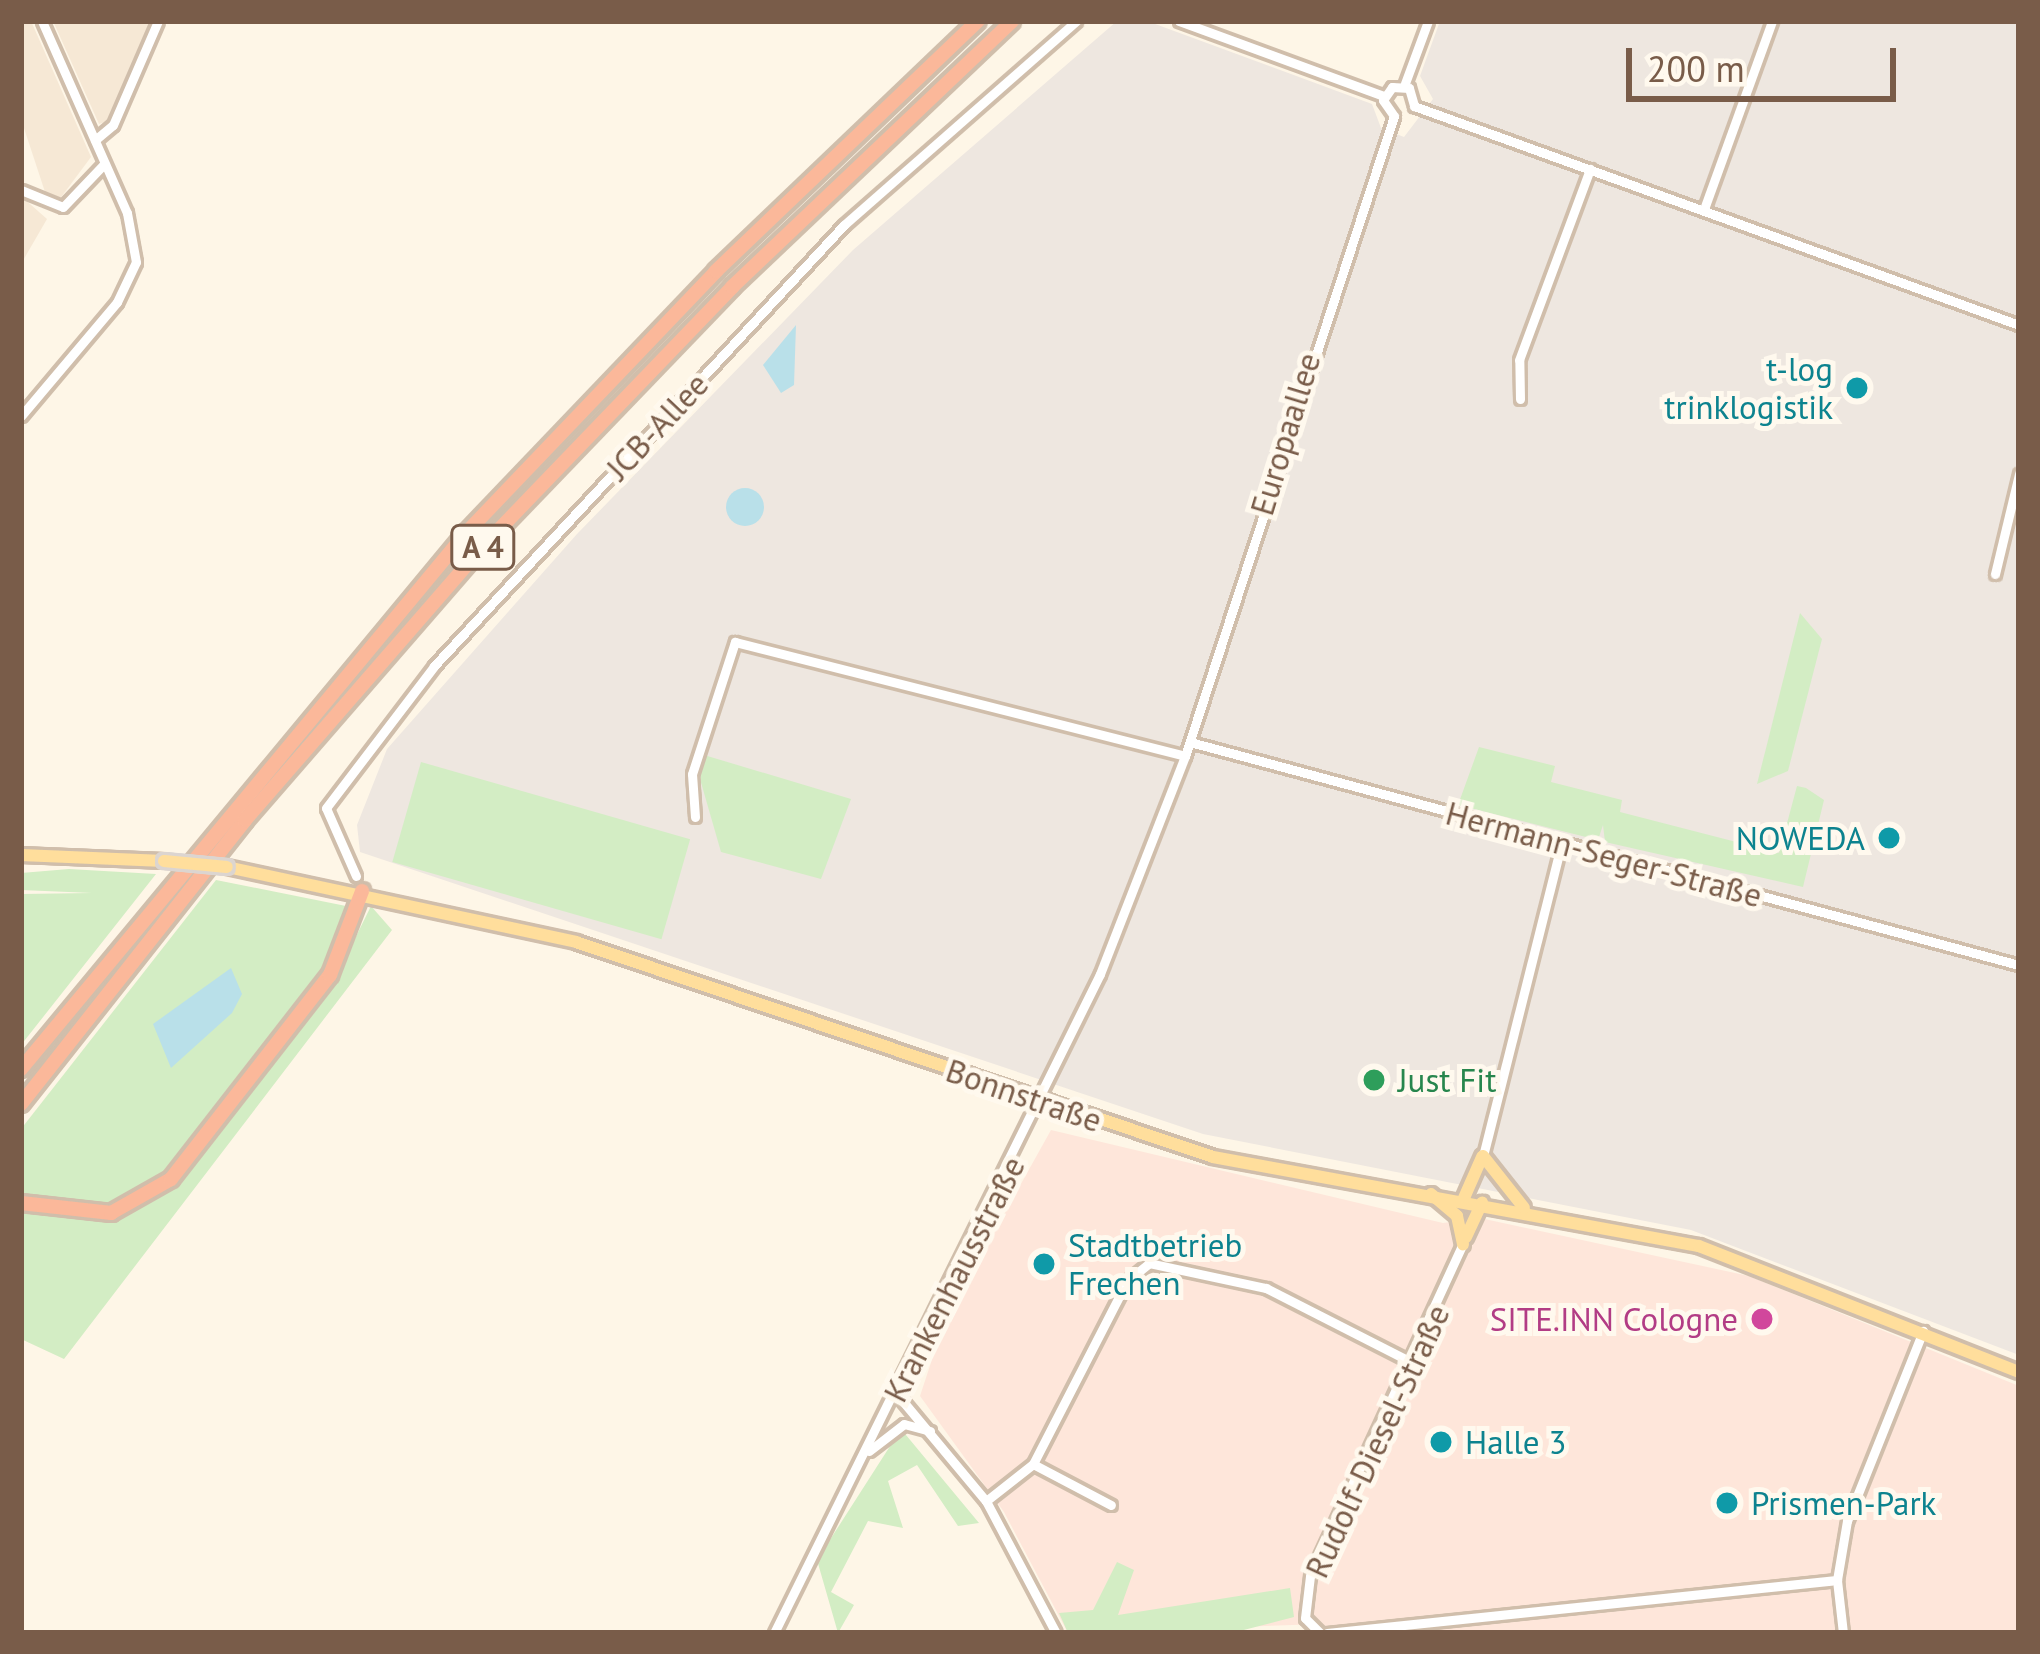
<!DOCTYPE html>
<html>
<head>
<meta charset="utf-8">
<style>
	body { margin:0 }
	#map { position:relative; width:2040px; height:1654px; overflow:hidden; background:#fef6e7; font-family:"PT Sans",sans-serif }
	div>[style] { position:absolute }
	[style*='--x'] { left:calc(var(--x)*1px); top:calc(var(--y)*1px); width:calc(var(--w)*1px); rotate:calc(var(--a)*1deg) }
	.residential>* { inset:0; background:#f6e8d5 }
	.commercial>* { inset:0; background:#fee6da }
	.industrial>* { inset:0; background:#eee7e0 }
	.green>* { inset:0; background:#d3edc4; transform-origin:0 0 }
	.water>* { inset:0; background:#b9e0e9 }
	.round { border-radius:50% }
	.roads { filter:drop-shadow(3px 0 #d0beab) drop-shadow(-3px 0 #d0beab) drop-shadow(0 3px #d0beab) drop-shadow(0 -3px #d0beab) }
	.minor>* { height:9px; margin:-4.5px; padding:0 4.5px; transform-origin:4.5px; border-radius:4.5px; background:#fff }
	.major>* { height:12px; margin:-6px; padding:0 6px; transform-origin:6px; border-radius:6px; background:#ffde9c }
	.highway>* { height:14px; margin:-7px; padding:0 7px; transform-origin:7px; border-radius:7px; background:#fbb89a }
	.bridges { filter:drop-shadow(3px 0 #dcd5d0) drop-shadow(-3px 0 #dcd5d0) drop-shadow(0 3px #dcd5d0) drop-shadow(0 -3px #dcd5d0) }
	.major-bridge>* { height:12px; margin:-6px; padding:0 6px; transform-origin:6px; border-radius:6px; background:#ffde9c }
	.dots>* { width:33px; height:33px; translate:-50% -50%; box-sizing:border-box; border:6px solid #fff9ee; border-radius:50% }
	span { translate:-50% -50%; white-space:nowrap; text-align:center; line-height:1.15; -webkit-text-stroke:10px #fff9ee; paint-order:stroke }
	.shield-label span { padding:3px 9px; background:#fff9ee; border:3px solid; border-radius:9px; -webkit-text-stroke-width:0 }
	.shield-label { font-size:30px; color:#795c49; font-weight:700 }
	.culture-label { font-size:33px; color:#0d838f }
	.right { translate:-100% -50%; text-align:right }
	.left { translate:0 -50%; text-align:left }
	.street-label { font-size:33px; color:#795c49 }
	.leisure-label { font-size:33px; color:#27864d }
	.hotel-label { font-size:33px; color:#b23c85 }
	.frame { position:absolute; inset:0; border:24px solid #795c49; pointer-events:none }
	.scale { position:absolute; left:1626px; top:48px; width:270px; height:54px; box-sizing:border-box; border:6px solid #795c49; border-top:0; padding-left:15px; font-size:36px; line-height:42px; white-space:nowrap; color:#795c49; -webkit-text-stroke:9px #fff9ee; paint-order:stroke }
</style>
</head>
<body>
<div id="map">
	<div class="residential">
		<div style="clip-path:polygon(21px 21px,31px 21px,91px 157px,59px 200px,46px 195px,21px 119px)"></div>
		<div style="clip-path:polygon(53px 21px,152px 21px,111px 120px,99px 124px)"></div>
		<div style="clip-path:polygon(21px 196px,47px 219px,21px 264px)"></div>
	</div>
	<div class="commercial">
		<div style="clip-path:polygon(1051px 1130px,1443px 1223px,1480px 1218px,1749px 1276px,2019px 1386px,2019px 1633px,1324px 1633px,1323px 1624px,1068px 1633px,1004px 1512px,920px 1396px,945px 1320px)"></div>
	</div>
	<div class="industrial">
		<div style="clip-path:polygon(1117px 21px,1147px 21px,1372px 104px,1381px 128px,1404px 137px,1433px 99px,1420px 76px,1440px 21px,2019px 21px,2019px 1355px,1691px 1230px,1203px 1134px,360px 852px,357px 825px,387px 749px,577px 534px,853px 250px)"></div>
	</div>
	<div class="green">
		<div style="clip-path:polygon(1800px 613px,1822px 639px,1788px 771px,1757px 784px)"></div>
		<div style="clip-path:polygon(1479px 747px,1555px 766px,1551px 782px,1622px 800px,1620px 812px,1779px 853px,1797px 786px,1806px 788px,1824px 800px,1803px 887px,1605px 842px,1603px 825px,1598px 840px,1458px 805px)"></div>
		<div style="clip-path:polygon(704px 755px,851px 799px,821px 879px,721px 852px,700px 779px)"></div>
		<div style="left:421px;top:762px;width:280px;height:104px;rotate:16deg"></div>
		<div style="clip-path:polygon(69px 869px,156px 874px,21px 1045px,21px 894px,92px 893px,21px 890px,21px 873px)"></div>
		<div style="clip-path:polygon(216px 880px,346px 906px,332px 959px,147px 1194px,101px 1209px,21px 1198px,21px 1129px)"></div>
		<div style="clip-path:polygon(371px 906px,392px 930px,64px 1359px,21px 1339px,21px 1208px,99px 1220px,160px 1197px,335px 979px)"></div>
		<div style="clip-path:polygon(901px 1429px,979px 1523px,958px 1526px,917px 1465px,888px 1481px,903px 1528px,868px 1521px,831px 1592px,854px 1605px,838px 1633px,817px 1560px)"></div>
		<div style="clip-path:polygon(1117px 1562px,1134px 1570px,1118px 1615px,1290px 1588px,1294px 1617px,1232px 1633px,1068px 1633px,1059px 1613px,1093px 1610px)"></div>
	</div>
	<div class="water">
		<div style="clip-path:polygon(796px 325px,794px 385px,781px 393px,763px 365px)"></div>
		<div class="round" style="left:726px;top:488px;width:38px;height:38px"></div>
		<div style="clip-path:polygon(231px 968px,242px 994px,232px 1013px,171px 1068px,153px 1024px)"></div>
	</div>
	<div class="roads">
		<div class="minor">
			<div style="--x:1179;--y:21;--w:218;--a:20.1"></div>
			<div style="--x:1404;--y:86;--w:69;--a:-69.7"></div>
			<div style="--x:1414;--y:106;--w:643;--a:19.9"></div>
			<div style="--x:1394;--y:116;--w:19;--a:-125"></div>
			<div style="--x:1383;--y:100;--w:16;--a:-55"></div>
			<div style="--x:1392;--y:87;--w:17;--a:3"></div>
			<div style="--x:1409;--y:88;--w:19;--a:74"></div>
			<div style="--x:95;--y:140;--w:23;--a:-40"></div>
			<div style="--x:113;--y:125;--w:113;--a:-66.6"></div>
			<div style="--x:21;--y:190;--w:45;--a:22"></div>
			<div style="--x:63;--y:207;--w:59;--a:-46.4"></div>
			<div style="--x:1704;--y:209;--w:200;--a:-70.1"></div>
			<div style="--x:1520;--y:399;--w:39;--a:-91"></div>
			<div style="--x:1519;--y:360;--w:204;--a:-69.6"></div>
			<div style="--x:21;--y:416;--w:149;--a:-49.9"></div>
			<div style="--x:117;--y:302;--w:44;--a:-64.6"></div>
			<div style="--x:136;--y:262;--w:50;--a:-100.4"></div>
			<div style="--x:127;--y:213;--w:210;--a:-113.9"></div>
			<div style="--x:1995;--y:574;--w:103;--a:-76.5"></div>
			<div style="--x:1190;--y:742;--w:858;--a:15.06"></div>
			<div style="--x:695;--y:817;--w:43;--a:-94"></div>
			<div style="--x:692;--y:774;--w:139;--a:-72"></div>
			<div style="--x:735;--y:642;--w:464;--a:14.2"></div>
			<div style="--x:356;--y:876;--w:74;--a:-113.8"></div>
			<div style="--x:326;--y:808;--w:178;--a:-52.7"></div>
			<div style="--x:434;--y:666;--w:602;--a:-47.09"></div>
			<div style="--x:844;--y:225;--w:309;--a:-41.3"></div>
			<div style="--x:1483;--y:1156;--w:321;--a:-75.9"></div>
			<div style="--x:896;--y:1393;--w:141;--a:50.2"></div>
			<div style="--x:986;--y:1501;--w:149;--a:62.1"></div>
			<div style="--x:869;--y:1451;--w:44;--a:-37.6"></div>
			<div style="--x:904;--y:1424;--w:27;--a:15"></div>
			<div style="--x:1033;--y:1464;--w:88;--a:27.7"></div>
			<div style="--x:986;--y:1501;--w:60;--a:-38.2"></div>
			<div style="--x:1033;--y:1464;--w:206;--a:-62.8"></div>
			<div style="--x:1127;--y:1281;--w:28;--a:-39"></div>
			<div style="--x:1149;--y:1263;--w:120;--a:12.1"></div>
			<div style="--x:1266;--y:1288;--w:165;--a:27"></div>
			<div style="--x:774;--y:1633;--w:735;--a:-63.68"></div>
			<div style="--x:1100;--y:974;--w:234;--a:-68.7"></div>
			<div style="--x:1185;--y:756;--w:673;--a:-71.91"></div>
			<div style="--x:1320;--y:1633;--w:21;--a:-135"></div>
			<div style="--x:1305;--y:1618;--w:42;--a:-83.2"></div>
			<div style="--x:1310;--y:1576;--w:366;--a:-65.3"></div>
			<div style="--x:1327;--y:1633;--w:513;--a:-5.93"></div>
			<div style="--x:1843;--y:1633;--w:53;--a:-96.5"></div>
			<div style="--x:1837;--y:1580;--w:60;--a:-80.4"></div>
			<div style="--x:1847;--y:1521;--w:205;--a:-68.2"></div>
		</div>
		<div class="major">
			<div style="--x:21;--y:855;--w:143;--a:2.4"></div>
			<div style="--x:227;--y:867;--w:357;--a:12.1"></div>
			<div style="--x:576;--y:942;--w:672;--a:18.65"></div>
			<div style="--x:1213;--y:1157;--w:494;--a:10.4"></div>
			<div style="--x:1699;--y:1246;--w:344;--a:21.5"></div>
			<div style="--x:1483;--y:1156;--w:66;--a:51.7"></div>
			<div style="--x:1431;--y:1194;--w:34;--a:40"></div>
			<div style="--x:1457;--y:1216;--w:29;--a:78"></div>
			<div style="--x:1464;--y:1198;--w:45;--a:-66.3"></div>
			<div style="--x:1466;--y:1237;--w:38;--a:-65"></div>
		</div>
		<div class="highway">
			<div style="--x:21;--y:1069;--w:697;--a:-50.3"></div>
			<div style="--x:466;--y:533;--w:362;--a:-46.3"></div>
			<div style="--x:716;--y:271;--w:362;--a:-43.7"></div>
			<div style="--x:21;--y:1104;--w:362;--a:-51.7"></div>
			<div style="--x:245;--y:820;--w:369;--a:-49"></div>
			<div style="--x:487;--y:542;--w:354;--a:-46.1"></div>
			<div style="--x:732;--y:287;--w:386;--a:-43.5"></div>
			<div style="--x:21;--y:1203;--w:91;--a:6.3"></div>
			<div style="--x:111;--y:1213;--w:69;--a:-29.5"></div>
			<div style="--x:171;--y:1179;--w:259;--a:-52.1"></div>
			<div style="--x:330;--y:975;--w:90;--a:-69.1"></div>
		</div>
	</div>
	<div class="bridges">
		<div class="major-bridge">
			<div style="--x:164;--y:861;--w:63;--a:5.4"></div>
		</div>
	</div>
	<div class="dots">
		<div style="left:1857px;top:388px;background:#0f9aa8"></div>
		<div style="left:1889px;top:838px;background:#0f9aa8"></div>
		<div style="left:1374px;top:1080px;background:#2e9e5b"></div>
		<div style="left:1044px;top:1264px;background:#0f9aa8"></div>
		<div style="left:1762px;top:1319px;background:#d1479c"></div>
		<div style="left:1441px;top:1442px;background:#0f9aa8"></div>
		<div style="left:1727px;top:1503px;background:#0f9aa8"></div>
	</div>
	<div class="shield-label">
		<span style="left:483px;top:547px">A 4</span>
	</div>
	<div class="culture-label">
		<span class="right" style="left:1833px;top:388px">t-log<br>trinklogistik</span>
		<span class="right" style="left:1865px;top:838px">NOWEDA</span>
		<span class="left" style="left:1068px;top:1264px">Stadtbetrieb<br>Frechen</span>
		<span class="left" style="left:1465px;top:1442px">Halle 3</span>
		<span class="left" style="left:1751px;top:1503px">Prismen-Park</span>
	</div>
	<div class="street-label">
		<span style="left:657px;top:426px;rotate:-47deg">JCB-Allee</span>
		<span style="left:1285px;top:434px;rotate:-73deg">Europaallee</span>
		<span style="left:1604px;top:854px;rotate:15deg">Hermann-Seger-Straße</span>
		<span style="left:1024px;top:1095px;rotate:19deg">Bonnstraße</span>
		<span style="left:954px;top:1279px;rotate:-63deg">Krankenhausstraße</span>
		<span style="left:1377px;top:1441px;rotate:-65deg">Rudolf-Diesel-Straße</span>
	</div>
	<div class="leisure-label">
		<span class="left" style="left:1398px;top:1080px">Just Fit</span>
	</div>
	<div class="hotel-label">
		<span class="right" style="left:1738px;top:1319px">SITE.INN Cologne</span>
	</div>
	<div class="frame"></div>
	<div class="scale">200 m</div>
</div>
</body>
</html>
